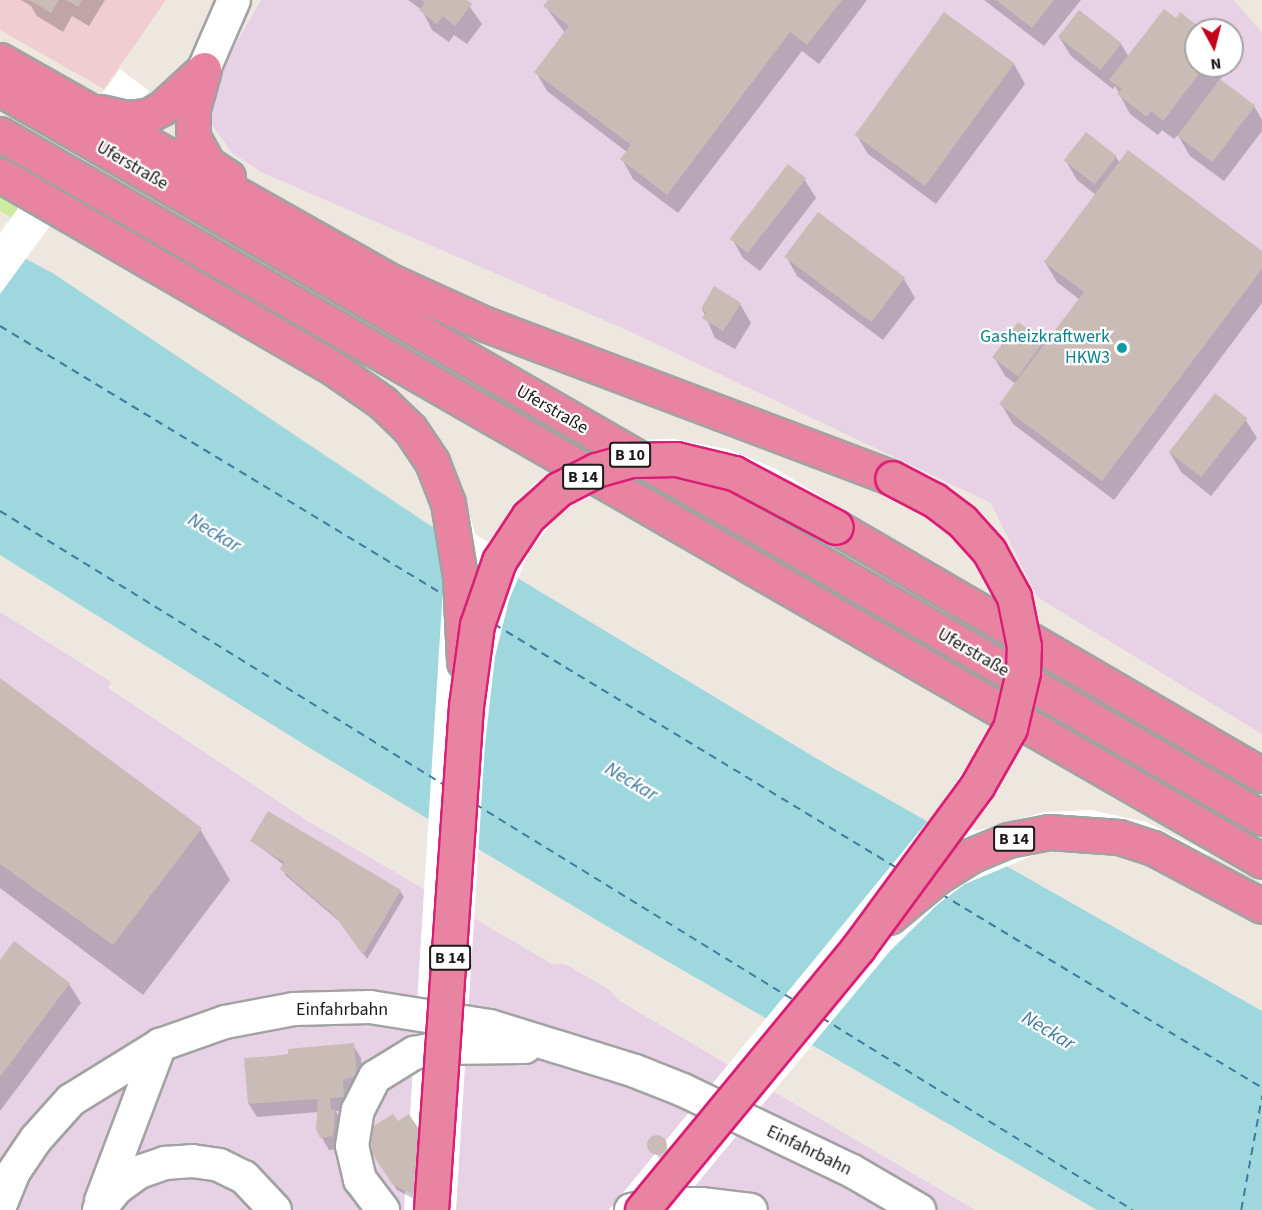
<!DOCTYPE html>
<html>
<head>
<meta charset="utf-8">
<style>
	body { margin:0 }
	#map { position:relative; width:1262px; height:1210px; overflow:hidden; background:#ede7e0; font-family:"Source Sans 3",sans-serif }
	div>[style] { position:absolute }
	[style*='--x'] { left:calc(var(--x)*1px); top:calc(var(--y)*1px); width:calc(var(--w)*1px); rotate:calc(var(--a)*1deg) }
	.commercial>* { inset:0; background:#f0cdd0 }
	.industrial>* { inset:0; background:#e7d1e5 }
	.grass>* { inset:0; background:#cfeba2 }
	.water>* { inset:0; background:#9ed7dd }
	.pier>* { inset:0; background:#fff }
	.shadow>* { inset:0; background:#0003 }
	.ferry>* { height:1.5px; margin-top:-0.75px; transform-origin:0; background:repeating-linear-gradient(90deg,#407a9d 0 8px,transparent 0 14px) }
	.building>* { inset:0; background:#c9bcb6; transform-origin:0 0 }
	.round { border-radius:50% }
	.roads { filter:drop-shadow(2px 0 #a2a2a2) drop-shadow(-2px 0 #a2a2a2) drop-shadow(0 2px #a2a2a2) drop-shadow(0 -2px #a2a2a2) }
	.minor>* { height:32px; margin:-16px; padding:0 16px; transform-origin:16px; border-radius:16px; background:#fff }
	.highway>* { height:33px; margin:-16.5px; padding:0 16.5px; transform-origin:16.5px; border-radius:16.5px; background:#e983a2 }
	.bridges { filter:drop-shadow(2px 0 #db1d75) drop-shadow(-2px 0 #db1d75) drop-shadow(0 2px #db1d75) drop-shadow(0 -2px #db1d75) }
	.highway-bridge>* { height:33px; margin:-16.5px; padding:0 16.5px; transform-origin:16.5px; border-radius:16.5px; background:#e983a2 }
	.dots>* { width:16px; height:16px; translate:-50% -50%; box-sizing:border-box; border:3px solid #fff; border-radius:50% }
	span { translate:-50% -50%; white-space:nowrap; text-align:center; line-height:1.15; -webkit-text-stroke:4.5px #fff; paint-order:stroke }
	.shield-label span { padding:2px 4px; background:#fff; border:2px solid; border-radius:4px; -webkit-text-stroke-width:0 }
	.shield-label { font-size:16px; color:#1b1b1b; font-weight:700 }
	.street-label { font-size:18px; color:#1b1b1b }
	.culture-label { font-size:18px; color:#0d838f }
	.right { translate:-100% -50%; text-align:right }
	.water-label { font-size:20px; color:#407a9d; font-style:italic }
	.north { position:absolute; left:1184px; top:18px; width:60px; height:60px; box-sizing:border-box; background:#fff; border:2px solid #a4a4a4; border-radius:50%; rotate:173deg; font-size:16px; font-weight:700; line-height:24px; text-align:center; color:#1b1b1b }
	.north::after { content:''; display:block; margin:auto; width:21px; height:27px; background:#c60018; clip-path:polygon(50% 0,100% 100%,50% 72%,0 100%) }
</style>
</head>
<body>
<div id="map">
	<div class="commercial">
		<div style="clip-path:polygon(0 0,166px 0,104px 89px,0 30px)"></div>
	</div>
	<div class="industrial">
		<div style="clip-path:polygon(evenodd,261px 0,1234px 0,1262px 33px,1262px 734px,1037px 597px,991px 503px,629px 331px,263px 173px,232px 153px,211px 123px,219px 74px,261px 0,1196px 30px,1232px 30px,1232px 66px,1196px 66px,1196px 30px)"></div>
		<div style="clip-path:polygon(0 612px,111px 682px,108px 688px,306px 820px,552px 964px,565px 964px,610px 990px,618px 1000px,975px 1210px,0 1210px)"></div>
	</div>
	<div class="grass">
		<div style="clip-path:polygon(0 189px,23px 202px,11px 218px,0 211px)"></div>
	</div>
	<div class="water">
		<div style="clip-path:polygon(0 245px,54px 274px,428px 524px,819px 760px,1262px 1011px,1262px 1210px,1097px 1210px,610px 928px,313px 750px,0 555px)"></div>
	</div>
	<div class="pier">
		<div style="clip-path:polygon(120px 69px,149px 91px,0 294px,0 233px)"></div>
		<div style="clip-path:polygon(309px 333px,389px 387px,429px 428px,462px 487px,475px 534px,488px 542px,534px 484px,587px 453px,631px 440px,674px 439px,728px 449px,778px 470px,845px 511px,827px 542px,754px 502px,718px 489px,690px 481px,643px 479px,594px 490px,558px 515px,529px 552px,509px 600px,495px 657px,485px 744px,456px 1210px,404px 1210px,444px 572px,432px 502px,423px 477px,404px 446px,374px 414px,296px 362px)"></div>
		<div style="clip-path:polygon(898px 462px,931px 476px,987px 519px,1012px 552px,1038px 618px,1041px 678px,1028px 732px,968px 826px,976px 831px,1044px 812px,1091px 810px,1146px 822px,1209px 853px,1193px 886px,1131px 858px,1088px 851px,1041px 852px,965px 884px,938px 904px,890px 951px,675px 1210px,609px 1210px,936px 811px,984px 741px,1004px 680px,1003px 638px,996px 605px,979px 568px,954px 535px,926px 511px,887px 490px)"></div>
	</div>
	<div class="shadow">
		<div style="clip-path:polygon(21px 0,105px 0,89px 26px,72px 16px,63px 32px,37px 16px,31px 6px)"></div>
		<div style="clip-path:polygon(408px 0,465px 0,482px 24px,467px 44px,454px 35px,449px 42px,432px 30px,422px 10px)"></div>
		<div style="clip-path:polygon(550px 0,867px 0,819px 64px,802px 51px,678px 213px,633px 179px,622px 159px,627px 152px,547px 91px,536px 72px,565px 33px,545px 6px)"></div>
		<div style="clip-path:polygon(984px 0,1081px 0,1044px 46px)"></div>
		<div style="clip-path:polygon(1176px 20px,1201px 30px,1196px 30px,1196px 66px,1225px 66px,1227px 70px,1220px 80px,1254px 106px,1262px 120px,1262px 131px,1224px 181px,1190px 156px,1178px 135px,1174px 139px,1162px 130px,1158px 135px,1130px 114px,1115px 86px,1113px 89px,1071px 56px,1059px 37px,1121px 44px,1129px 57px)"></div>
		<div style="clip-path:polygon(1014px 64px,1025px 84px,936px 204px,868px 154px,856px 134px)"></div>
		<div style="clip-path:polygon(1116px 157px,1120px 163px,1262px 253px,1262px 303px,1114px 500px,1013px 424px,1001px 404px,1016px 384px,1005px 376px,994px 357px,1043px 342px,1045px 346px,1080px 300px,1057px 282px,1045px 262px,1096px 195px,1077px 180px,1066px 161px)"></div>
		<div style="clip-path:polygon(804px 179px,816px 198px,760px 271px,743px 258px,732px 239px)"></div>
		<div style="clip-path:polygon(786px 256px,904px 279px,915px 298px,883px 340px,797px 276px)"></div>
		<div style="clip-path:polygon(740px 304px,751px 323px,735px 349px,715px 338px,702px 309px)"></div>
		<div style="clip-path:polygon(1245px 419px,1257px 438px,1211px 496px,1181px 472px,1170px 453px)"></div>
		<div style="clip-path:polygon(0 679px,200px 829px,230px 880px,143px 995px,0 888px)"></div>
		<div style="clip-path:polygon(252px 841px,400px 891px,404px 897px,367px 959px,340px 922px,285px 875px,284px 865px)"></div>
		<div style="clip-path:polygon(0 963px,69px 984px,81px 1003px,0 1111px)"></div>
		<div style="clip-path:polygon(353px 1045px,361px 1058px,363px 1090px,349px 1091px,351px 1110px,336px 1111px,342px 1123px,340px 1149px,329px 1150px,317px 1129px,318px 1112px,257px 1117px,249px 1104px,246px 1060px)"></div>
		<div style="clip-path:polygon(393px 1116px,418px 1201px,397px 1190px,377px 1159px)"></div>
		<div style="clip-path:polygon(648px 1140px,664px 1140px,670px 1155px,659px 1158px)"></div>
	</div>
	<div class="ferry">
		<div style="--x:0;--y:326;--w:521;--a:31.19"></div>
		<div style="--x:0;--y:511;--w:524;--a:31.66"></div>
		<div style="--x:494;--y:624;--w:472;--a:31.2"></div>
		<div style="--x:475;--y:804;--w:374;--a:31.6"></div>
		<div style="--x:941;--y:894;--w:375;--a:31.1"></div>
		<div style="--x:822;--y:1018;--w:365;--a:31.7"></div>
		<div style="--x:1241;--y:1210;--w:116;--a:-79.6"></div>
	</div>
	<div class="building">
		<div style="clip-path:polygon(29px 0,59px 0,51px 13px)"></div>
		<div style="clip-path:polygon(66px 0,82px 0,78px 7px)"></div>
		<div style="clip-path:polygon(421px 0,467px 0,472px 4px,455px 26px,443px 16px,437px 24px,419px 10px,425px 3px)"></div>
		<div style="clip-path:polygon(548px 0,842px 0,807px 45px,790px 32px,667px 195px,620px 159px,631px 145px,534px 72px,569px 26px,543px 6px)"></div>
		<div style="clip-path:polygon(996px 0,1054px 0,1032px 28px)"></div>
		<div style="clip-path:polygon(1164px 9px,1176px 18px,1180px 12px,1203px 30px,1196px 30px,1196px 66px,1205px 66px,1163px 121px,1151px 111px,1147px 117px,1117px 94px,1122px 89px,1109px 80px)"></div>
		<div style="left:1079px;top:10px;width:54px;height:34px;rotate:38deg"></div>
		<div style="left:944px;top:12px;width:87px;height:152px;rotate:36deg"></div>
		<div style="left:1220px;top:79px;width:44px;height:71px;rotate:37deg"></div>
		<div style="left:1086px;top:132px;width:39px;height:36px;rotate:38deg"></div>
		<div style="clip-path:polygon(1128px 150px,1262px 251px,1262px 269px,1102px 481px,999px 404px,1084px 292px,1044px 262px)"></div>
		<div style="left:788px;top:164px;width:23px;height:95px;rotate:38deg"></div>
		<div style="left:818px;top:212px;width:109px;height:56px;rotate:37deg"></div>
		<div style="clip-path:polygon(714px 286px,741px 303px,723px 331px,702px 318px,706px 312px,701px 309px)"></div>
		<div style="left:1018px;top:322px;width:32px;height:44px;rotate:36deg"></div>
		<div style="left:1215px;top:393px;width:41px;height:75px;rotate:38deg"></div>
		<div style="clip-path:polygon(0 678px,202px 828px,113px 945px,0 864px)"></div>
		<div style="clip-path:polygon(268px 811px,401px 890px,363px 955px,335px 916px,280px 869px,284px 862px,250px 841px)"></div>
		<div style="clip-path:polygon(14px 941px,70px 983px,0 1077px,0 960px)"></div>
		<div style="clip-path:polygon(354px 1043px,357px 1077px,343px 1079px,344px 1097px,330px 1098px,331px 1110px,335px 1109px,333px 1136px,320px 1138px,316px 1129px,318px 1099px,248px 1104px,244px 1058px,288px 1055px,288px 1049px)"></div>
		<div style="clip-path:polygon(393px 1114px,398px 1121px,409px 1114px,443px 1167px,437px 1181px,414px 1195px,392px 1184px,372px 1153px,370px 1128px)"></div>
		<div class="round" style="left:647px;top:1135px;width:20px;height:20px"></div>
	</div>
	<div class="roads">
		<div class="minor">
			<div style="--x:204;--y:69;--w:75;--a:-66.5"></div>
			<div style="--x:101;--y:1201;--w:167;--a:-69.3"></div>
			<div style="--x:0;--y:1206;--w:35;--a:-68"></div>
			<div style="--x:13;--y:1173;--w:41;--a:-55.9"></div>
			<div style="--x:36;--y:1139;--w:52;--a:-48.1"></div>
			<div style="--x:71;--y:1100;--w:105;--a:-31.7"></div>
			<div style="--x:160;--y:1045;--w:69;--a:-19.5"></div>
			<div style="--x:225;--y:1022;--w:70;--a:-10.7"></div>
			<div style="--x:294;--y:1009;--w:76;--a:-1.5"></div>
			<div style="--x:370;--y:1007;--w:121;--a:9"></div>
			<div style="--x:490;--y:1026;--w:152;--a:17.2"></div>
			<div style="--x:635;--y:1071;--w:52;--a:21.6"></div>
			<div style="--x:683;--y:1090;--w:187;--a:25.6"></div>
			<div style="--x:852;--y:1171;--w:78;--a:30.2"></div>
			<div style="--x:99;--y:1210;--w:28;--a:-51"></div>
			<div style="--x:117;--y:1188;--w:27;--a:-36"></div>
			<div style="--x:139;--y:1172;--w:28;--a:-19"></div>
			<div style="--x:165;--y:1163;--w:27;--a:-4"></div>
			<div style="--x:192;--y:1161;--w:27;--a:8"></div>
			<div style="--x:219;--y:1165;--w:28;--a:26"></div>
			<div style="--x:244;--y:1177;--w:45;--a:46.8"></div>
			<div style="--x:383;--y:1210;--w:38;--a:-127"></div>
			<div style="--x:360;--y:1180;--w:35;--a:-103"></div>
			<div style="--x:352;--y:1146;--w:36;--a:-81"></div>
			<div style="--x:358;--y:1110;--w:37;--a:-63"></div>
			<div style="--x:375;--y:1077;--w:46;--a:-31.6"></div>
			<div style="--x:414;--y:1053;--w:26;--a:-11"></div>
			<div style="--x:440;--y:1048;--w:85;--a:-0.7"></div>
			<div style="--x:631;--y:1210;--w:31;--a:-11"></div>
			<div style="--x:661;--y:1204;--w:40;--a:0"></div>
			<div style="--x:701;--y:1204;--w:50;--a:6.8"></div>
		</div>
		<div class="highway">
			<div style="--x:0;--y:60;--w:451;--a:29.5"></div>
			<div style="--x:393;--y:282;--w:101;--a:24.5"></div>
			<div style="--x:485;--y:324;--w:435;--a:20.7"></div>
			<div style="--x:204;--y:69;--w:41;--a:105.4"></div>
			<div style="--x:193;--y:109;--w:28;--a:90"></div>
			<div style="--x:193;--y:137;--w:31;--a:61"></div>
			<div style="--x:208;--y:164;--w:24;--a:33"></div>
			<div style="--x:0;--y:89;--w:1457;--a:30.01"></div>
			<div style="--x:101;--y:112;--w:27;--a:13"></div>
			<div style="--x:127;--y:118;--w:20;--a:-6"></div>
			<div style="--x:147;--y:116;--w:17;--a:-28"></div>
			<div style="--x:162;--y:108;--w:56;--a:-42.8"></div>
			<div style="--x:0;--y:134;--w:1456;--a:29.94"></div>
			<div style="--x:0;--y:175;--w:385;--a:30.1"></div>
			<div style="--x:333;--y:368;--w:60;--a:34.8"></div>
			<div style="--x:382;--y:402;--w:39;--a:44"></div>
			<div style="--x:410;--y:429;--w:40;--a:56"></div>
			<div style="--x:432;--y:462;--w:44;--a:68.7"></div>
			<div style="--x:448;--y:503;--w:74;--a:80.7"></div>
			<div style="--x:460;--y:576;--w:86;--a:87.3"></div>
			<div style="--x:836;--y:527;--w:493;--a:30.2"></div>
			<div style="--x:889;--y:917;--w:62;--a:-39.8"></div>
			<div style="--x:937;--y:877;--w:39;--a:-32"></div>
			<div style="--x:970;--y:856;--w:41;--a:-22.8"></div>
			<div style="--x:1008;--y:840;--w:42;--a:-11"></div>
			<div style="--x:1049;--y:832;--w:70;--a:4.1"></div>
			<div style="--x:1119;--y:837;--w:36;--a:18"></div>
			<div style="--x:1153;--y:848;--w:123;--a:28"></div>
		</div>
	</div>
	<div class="bridges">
		<div class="highway-bridge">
			<div style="--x:431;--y:1210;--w:505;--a:-86.03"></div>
			<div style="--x:466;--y:706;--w:82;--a:-82.3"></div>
			<div style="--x:477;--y:625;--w:68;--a:-71"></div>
			<div style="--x:499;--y:561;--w:53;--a:-56.6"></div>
			<div style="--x:528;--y:517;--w:42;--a:-42.1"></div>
			<div style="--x:559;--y:489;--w:42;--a:-27.2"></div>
			<div style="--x:596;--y:470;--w:37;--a:-16"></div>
			<div style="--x:632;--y:460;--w:44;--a:-1.3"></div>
			<div style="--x:676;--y:459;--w:60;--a:13.6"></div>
			<div style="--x:734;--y:473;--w:115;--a:27.9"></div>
			<div style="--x:642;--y:1210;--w:340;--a:-50.5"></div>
			<div style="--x:858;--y:948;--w:201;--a:-53.7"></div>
			<div style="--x:977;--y:786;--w:67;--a:-60.4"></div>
			<div style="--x:1010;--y:728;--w:57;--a:-76.9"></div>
			<div style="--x:1023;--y:672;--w:26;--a:-88"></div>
			<div style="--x:1024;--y:646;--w:50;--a:-101.5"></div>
			<div style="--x:1014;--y:597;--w:52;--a:-118.5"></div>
			<div style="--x:989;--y:551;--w:40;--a:-132"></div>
			<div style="--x:962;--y:521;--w:35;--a:-143"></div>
			<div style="--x:934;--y:500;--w:47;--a:-152.4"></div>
		</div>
	</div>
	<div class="dots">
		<div style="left:1122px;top:348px;background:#0f9aa8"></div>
	</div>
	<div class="shield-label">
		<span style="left:630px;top:455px">B 10</span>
		<span style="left:583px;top:477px">B 14</span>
		<span style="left:1014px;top:839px">B 14</span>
		<span style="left:450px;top:958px">B 14</span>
	</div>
	<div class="street-label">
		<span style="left:132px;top:166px;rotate:30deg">Uferstraße</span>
		<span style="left:552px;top:410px;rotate:30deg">Uferstraße</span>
		<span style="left:973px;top:653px;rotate:30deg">Uferstraße</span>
		<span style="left:342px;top:1010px">Einfahrbahn</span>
		<span style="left:809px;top:1151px;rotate:26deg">Einfahrbahn</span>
	</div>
	<div class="culture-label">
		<span class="right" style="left:1110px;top:348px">Gasheizkraftwerk<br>HKW3</span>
	</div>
	<div class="water-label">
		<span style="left:214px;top:533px;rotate:31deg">Neckar</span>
		<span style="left:631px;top:782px;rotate:31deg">Neckar</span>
		<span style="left:1048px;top:1031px;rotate:31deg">Neckar</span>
	</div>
	<div class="north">N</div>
</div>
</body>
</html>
